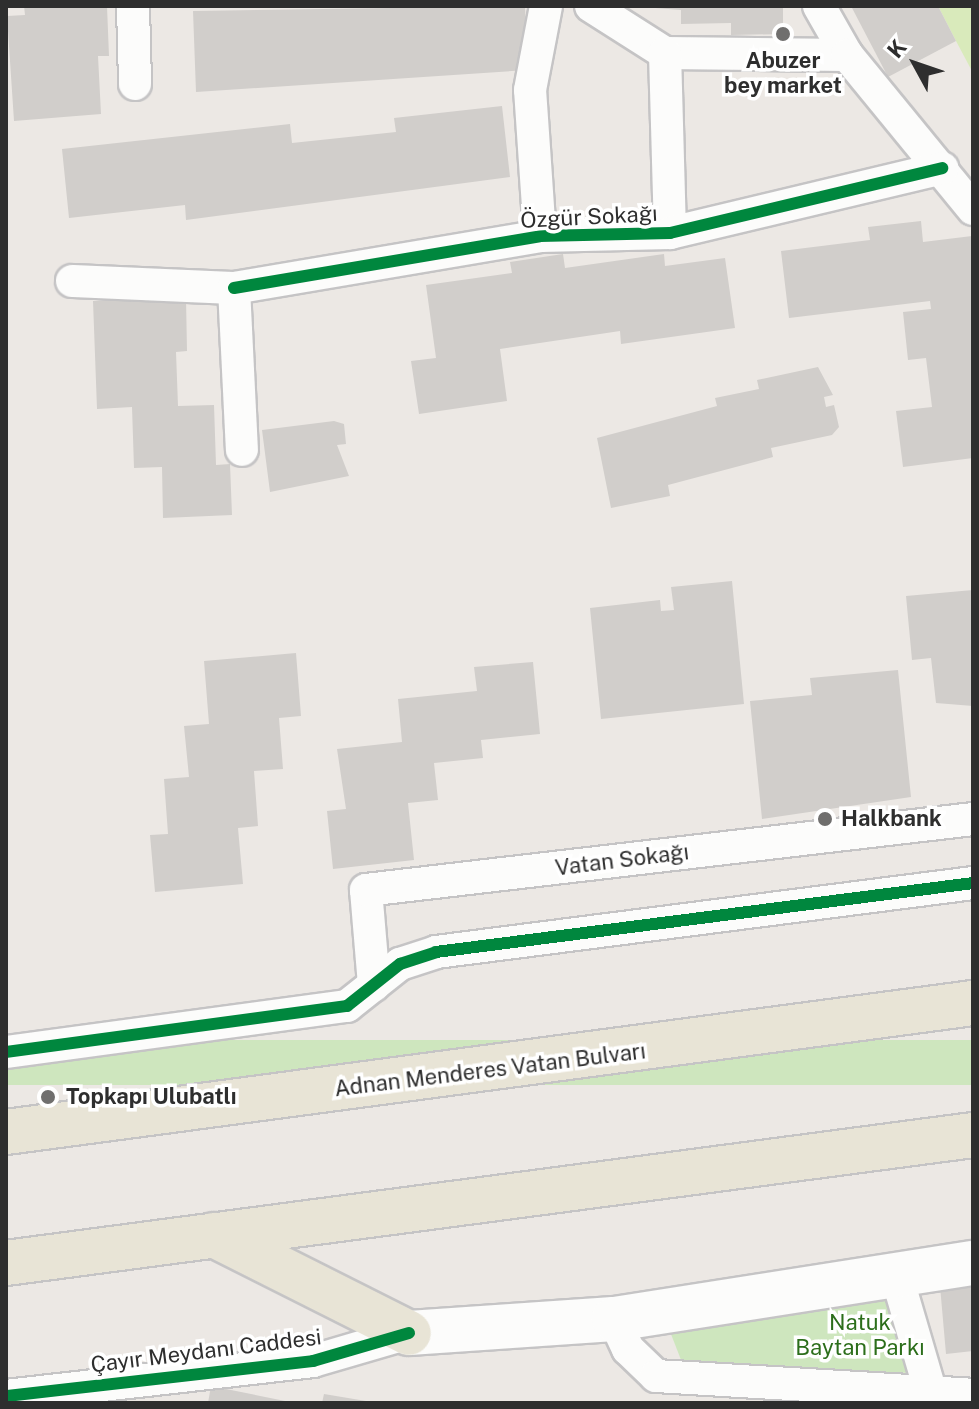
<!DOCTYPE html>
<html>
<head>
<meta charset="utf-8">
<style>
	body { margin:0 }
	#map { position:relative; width:979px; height:1409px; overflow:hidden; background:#ece8e4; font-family:"Public Sans",sans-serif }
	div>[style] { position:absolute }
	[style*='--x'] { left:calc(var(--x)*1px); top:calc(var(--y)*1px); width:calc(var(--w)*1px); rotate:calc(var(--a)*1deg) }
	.green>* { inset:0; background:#cee6be; transform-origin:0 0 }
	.pitch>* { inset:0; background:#d9eabb }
	.building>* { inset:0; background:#d1cecb }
	.roads { filter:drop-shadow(2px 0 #c5c4c5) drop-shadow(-2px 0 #c5c4c5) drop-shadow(0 2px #c5c4c5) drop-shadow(0 -2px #c5c4c5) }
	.minor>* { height:32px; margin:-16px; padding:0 16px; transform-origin:16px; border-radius:16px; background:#fcfcfb }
	.secondary>* { height:44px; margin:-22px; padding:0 22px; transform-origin:22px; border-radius:22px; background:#fcfcfb }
	.primary>* { height:44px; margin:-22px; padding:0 22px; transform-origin:22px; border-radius:22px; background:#e8e4d6 }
	.cycleway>* { height:12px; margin:-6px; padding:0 6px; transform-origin:6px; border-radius:6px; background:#00873e }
	.dots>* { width:22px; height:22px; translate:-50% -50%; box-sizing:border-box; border:4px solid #fff; border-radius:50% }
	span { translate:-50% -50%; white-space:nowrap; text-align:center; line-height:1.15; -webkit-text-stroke:7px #fff; paint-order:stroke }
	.poi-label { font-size:22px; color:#2e2e2e; font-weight:700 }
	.left { translate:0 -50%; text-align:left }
	.street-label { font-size:22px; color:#2e2e2e }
	.park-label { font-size:22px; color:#2c6e1b }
	.frame { position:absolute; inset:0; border:8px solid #2e2e2e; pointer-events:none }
	.north { position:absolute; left:875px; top:24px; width:80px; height:80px; -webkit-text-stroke:6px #fff; paint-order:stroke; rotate:310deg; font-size:22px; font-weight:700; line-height:32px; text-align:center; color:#2e2e2e }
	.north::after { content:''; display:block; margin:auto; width:28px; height:36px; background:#2e2e2e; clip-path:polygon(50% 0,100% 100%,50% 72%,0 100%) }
</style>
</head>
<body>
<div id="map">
	<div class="green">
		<div style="left:973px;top:1040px;width:45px;height:975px;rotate:90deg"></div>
		<div style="clip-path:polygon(885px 1295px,912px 1373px,683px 1365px,669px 1329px)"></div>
	</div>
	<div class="pitch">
		<div style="clip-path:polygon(938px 6px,973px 6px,973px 73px,956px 41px)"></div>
	</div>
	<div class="building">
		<div style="clip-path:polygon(24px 6px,107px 6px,109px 56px,98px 56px,101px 114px,14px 121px,7px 16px,25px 15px)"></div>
		<div style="clip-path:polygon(525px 6px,527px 70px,196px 92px,193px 11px)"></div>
		<div style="clip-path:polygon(630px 6px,783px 6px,783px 34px,731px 35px,731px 23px,681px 24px,681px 10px)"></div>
		<div style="clip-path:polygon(851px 6px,938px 6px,956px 41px,888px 77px)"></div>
		<div style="clip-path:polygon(502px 106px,510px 177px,186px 220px,185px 205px,69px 218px,62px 149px,290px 124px,292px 143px,396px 132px,394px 118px)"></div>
		<div style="clip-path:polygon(921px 221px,923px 242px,972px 236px,973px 458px,903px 467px,896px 411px,932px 407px,926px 358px,908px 360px,903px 312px,931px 309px,930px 301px,789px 318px,781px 251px,870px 240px,868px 227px)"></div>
		<div style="clip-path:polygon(563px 254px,565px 268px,664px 254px,665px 266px,725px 258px,735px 328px,621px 344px,620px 331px,500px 349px,507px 401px,419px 414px,411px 361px,436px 358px,426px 285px,512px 273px,510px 262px)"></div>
		<div style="clip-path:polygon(186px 298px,187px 351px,176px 352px,178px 406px,214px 405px,216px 465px,230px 464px,232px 515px,163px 518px,162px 467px,134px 468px,132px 407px,97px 409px,93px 301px)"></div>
		<div style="clip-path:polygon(818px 367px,833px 395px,824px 397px,826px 407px,834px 405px,839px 427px,832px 435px,771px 448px,773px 457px,668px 485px,670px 496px,611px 508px,597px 438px,717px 406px,715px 398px,759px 389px,757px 380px)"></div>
		<div style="clip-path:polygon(334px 421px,344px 424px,346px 444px,337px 445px,349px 476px,270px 492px,262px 430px)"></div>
		<div style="clip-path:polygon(732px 581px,744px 704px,601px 719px,590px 608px,660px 600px,661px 611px,674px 610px,671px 587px)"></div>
		<div style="clip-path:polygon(973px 590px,973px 706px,936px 703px,931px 658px,912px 660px,906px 596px)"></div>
		<div style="clip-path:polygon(296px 653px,301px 716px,279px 718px,283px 769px,254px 771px,258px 826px,238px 828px,243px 884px,155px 892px,150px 835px,168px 834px,164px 779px,189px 777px,184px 726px,209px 724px,204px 661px)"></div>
		<div style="clip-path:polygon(533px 662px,540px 734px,481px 740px,483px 758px,434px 763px,438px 800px,408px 803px,414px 860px,333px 869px,327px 811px,346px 809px,337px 749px,402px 742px,398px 699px,477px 691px,474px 667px)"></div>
		<div style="clip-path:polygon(898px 670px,911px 797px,762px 819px,750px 701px,812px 695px,810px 678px)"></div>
		<div style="clip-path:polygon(973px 1283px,973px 1351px,946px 1354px,940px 1286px)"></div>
		<div style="clip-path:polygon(211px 1386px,290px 1402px,290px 1403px,208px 1403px)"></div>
		<div style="clip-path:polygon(324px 1394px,366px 1401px,366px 1403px,322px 1403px)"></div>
	</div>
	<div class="roads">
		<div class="minor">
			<div style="--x:133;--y:6;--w:78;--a:88.5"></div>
			<div style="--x:591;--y:6;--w:88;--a:32.4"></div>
			<div style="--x:665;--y:53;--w:182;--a:0.6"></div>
			<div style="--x:819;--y:6;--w:56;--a:60.3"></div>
			<div style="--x:847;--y:55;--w:199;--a:50.7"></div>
			<div style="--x:665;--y:53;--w:180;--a:88.4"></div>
			<div style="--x:540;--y:236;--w:146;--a:-93.9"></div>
			<div style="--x:530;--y:90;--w:86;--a:-79.2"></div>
			<div style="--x:72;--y:281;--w:162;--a:2.5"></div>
			<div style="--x:234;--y:288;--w:162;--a:87.2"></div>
			<div style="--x:234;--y:288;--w:310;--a:-9.6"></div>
			<div style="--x:540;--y:236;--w:130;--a:-1.3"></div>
			<div style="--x:670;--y:233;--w:280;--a:-13.4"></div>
			<div style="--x:374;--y:985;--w:95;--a:-94.8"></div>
			<div style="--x:366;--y:890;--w:611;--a:-6.67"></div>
			<div style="--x:6;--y:1052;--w:344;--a:-7.7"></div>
			<div style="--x:347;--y:1006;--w:68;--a:-38.4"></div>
			<div style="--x:400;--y:964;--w:38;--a:-18"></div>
			<div style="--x:436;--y:952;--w:541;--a:-7.32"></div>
			<div style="--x:897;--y:1277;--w:121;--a:73.7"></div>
			<div style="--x:614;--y:1319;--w:33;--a:65"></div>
			<div style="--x:628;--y:1349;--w:39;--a:44"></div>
			<div style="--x:656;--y:1376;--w:318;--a:3.4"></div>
			<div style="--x:6;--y:1396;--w:309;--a:-6.5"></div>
			<div style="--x:313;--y:1361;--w:100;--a:-16.3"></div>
		</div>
		<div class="secondary">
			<div style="--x:409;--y:1333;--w:205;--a:-3.9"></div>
			<div style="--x:614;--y:1319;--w:363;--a:-8.9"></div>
		</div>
		<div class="primary">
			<div style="--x:6;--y:1132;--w:976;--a:-7.6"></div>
			<div style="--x:214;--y:1235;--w:218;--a:26.7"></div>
			<div style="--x:6;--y:1263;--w:975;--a:-7.54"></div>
		</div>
	</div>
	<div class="cycleway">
		<div style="--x:234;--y:288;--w:310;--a:-9.6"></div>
		<div style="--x:540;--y:236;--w:130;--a:-1.3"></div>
		<div style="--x:670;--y:233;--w:280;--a:-13.4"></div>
		<div style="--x:6;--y:1052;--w:344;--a:-7.7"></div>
		<div style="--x:347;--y:1006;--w:68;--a:-38.4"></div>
		<div style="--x:400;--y:964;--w:38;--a:-18"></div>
		<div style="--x:436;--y:952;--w:541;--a:-7.32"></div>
		<div style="--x:6;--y:1396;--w:309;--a:-6.5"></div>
		<div style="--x:313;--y:1361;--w:100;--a:-16.3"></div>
	</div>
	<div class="dots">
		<div style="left:783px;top:34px;background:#706f6e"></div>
		<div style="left:825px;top:819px;background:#706f6e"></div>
		<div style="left:48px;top:1097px;background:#706f6e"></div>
	</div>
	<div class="poi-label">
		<span style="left:783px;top:73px">Abuzer<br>bey market</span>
		<span class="left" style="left:841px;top:819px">Halkbank</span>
		<span class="left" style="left:66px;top:1097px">Topkapı Ulubatlı</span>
	</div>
	<div class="street-label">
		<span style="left:589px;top:217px;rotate:-3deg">Özgür Sokağı</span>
		<span style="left:622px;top:860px;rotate:-7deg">Vatan Sokağı</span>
		<span style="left:490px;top:1070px;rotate:-7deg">Adnan Menderes Vatan Bulvarı</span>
		<span style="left:206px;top:1351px;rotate:-7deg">Çayır Meydanı Caddesi</span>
	</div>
	<div class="park-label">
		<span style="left:860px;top:1335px">Natuk<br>Baytan Parkı</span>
	</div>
	<div class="frame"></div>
	<div class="north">K</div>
</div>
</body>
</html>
